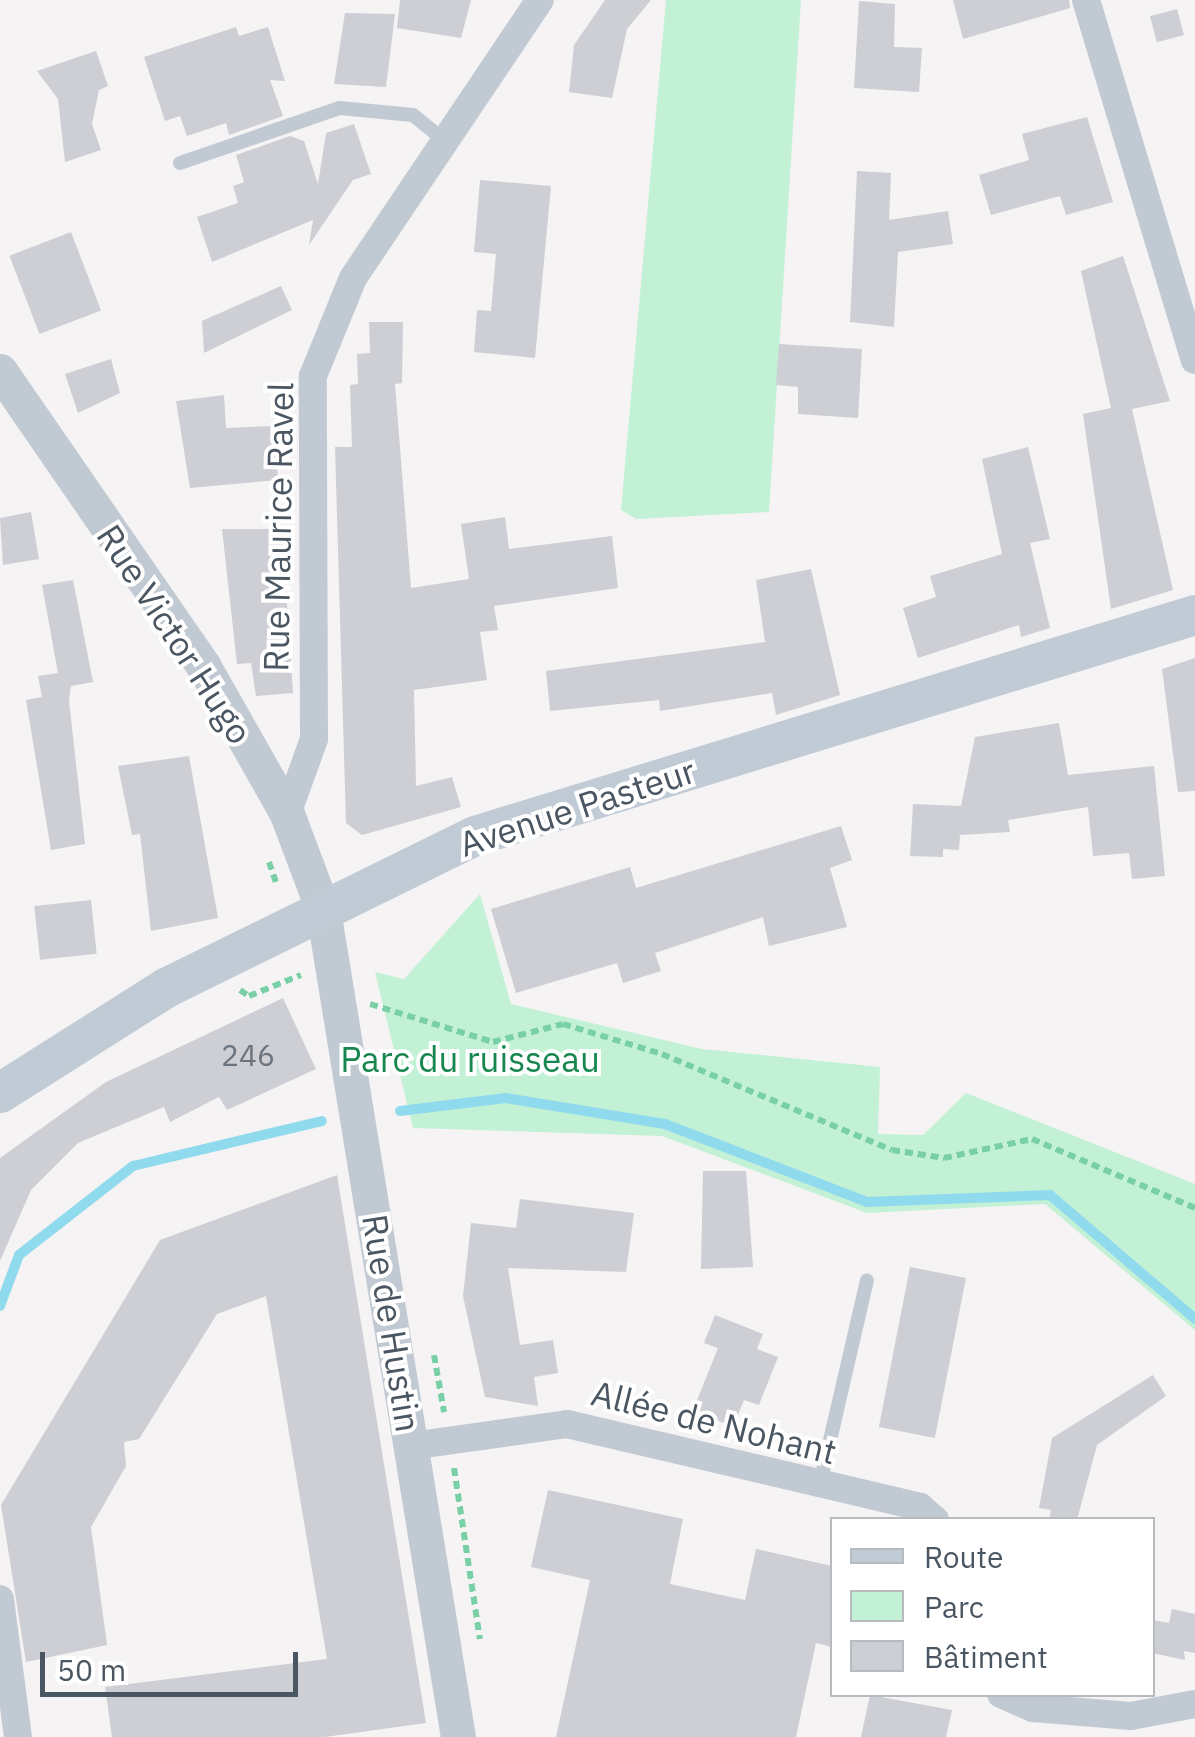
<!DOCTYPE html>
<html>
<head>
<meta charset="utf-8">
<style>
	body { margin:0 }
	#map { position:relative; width:1195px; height:1737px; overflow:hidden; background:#f5f3f3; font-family:"IBM Plex Sans",sans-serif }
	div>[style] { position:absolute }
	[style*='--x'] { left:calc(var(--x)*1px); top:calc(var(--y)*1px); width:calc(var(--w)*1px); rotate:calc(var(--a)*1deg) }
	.green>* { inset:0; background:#c3f1d5 }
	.stream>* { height:10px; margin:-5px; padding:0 5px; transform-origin:5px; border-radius:5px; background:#90daee }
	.building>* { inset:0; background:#cdcfd5; transform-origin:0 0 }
	.path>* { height:6px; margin-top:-3px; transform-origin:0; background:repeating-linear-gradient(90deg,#7ad0a6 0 8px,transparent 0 13px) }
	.service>* { height:14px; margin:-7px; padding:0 7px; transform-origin:7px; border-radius:7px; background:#c1cad2 }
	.minor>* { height:28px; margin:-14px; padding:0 14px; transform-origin:14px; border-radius:14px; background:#c1cad2 }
	.tertiary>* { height:35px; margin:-17.5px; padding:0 17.5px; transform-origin:17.5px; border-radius:17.5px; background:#c1cad2 }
	.secondary>* { height:40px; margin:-20px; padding:0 20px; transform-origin:20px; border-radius:20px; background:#c1cbd6 }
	span { translate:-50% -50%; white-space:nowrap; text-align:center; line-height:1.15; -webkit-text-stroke:8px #fff; paint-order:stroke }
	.number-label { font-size:30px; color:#6b747e }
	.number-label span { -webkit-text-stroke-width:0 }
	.street-label { font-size:35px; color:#4a5661 }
	.park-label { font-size:35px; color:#17864f }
	.legend { position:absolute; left:830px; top:1517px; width:325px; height:180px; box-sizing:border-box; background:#fff; border:2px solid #b7bbc0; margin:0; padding:12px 18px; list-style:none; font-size:30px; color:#4a5661 }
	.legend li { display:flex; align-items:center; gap:20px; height:50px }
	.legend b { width:50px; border:2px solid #b7bbc0 }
	.scale { position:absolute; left:40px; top:1652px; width:258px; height:45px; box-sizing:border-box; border:5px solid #4a5661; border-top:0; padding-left:12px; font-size:30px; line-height:35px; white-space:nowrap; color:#4a5661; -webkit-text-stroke:8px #fff; paint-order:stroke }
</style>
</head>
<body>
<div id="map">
	<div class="green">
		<div style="clip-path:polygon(666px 0,801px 0,769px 512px,636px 519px,621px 510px)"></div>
		<div style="clip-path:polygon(480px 894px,511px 1004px,702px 1049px,880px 1067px,878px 1134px,923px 1135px,966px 1093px,1195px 1184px,1195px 1330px,1045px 1204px,867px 1213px,662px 1136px,413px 1128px,375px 972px,404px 979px)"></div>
	</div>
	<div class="stream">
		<div style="--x:400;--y:1111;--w:107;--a:-7"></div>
		<div style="--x:506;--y:1098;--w:161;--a:9.3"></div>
		<div style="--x:665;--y:1124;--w:217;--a:21.1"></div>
		<div style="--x:867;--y:1202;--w:183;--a:-2.2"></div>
		<div style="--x:1050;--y:1195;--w:191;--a:40.5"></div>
		<div style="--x:0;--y:1306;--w:54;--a:-69.6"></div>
		<div style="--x:19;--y:1255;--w:145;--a:-38"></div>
		<div style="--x:133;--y:1166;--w:194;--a:-13.4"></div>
	</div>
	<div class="building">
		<div style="clip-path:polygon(400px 0,471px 0,461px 38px,397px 28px)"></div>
		<div style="clip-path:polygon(605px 0,651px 0,627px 29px,612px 98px,569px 92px,574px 45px)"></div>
		<div style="clip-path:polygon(953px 0,1069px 0,1070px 8px,963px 39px)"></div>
		<div style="clip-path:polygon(859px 1px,895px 4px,894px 47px,922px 48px,919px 92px,854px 88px)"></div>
		<div style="left:1177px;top:9px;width:27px;height:28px;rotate:75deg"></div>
		<div style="clip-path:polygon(345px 13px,395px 14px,386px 87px,334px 84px)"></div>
		<div style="clip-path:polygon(236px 27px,239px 36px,268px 27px,285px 81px,270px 80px,283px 116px,229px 135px,226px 123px,187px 136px,180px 116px,165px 121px,144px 57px)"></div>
		<div style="clip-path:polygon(96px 51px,108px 86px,99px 90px,92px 124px,101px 150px,65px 162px,58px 99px,37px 71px)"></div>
		<div style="clip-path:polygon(1087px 117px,1113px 202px,1066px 215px,1060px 196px,991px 215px,979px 175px,1029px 160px,1022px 134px)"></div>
		<div style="clip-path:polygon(354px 124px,371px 174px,353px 180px,309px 245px,313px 220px,212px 262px,197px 217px,238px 203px,233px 186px,244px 182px,236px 155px,290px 136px,304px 141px,318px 184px,326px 133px)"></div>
		<div style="clip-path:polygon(857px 171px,891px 173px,889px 220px,948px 211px,953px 244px,898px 252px,894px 327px,850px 322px)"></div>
		<div style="clip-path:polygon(480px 180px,551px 186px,535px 358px,474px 352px,477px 310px,491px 311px,496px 254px,474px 252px)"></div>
		<div style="left:71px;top:232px;width:84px;height:66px;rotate:69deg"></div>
		<div style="clip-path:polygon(1123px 256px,1170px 401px,1132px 409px,1173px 590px,1111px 609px,1083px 414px,1111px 408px,1081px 271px)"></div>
		<div style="clip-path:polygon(281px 286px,292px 310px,204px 353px,202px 321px)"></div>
		<div style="clip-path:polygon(369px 322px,403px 322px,402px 383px,395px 384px,411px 588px,469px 579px,461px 524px,505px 517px,509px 549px,612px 536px,618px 588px,494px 606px,498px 630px,480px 632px,487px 680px,414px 690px,416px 786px,452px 777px,461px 807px,362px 835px,346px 823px,335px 447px,352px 447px,350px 385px,358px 384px,357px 354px,370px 353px)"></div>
		<div style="clip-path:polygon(779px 344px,862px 349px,858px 418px,798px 414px,798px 387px,776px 385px)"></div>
		<div style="clip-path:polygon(111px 359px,120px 393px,78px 413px,65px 374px)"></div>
		<div style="clip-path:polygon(224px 395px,226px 428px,274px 426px,278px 480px,190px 488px,176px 401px)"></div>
		<div style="clip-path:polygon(1028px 447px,1050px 539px,1030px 543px,1050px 628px,1021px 637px,1019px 625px,918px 658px,903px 608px,936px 597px,930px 576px,1002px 554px,982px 459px)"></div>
		<div style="clip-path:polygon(31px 512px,39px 559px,3px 565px,0 518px)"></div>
		<div style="clip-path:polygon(222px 529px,282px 529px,293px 693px,256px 696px,251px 663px,237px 664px)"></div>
		<div style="clip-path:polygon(811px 569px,840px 695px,776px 715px,772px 693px,660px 711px,659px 700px,550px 711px,546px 671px,765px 642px,756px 580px)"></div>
		<div style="clip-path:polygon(73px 580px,93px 682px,71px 686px,69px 701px,85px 844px,51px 850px,26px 700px,42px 697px,38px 676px,58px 673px,42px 585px)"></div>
		<div style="clip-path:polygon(1195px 658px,1195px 791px,1178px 792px,1162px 669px)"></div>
		<div style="clip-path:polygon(1059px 723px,1068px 775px,1154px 766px,1165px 876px,1132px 879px,1129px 853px,1093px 856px,1088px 807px,1008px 820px,1010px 832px,960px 835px,959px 850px,943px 849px,943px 857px,910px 856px,913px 804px,961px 806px,975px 737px)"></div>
		<div style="clip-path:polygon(189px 756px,218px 918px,151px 931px,140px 834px,132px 835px,118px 766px)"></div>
		<div style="clip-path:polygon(841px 826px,852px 860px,830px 868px,847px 927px,769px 946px,763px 917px,655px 953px,661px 971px,623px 983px,617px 963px,516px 993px,491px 909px,630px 867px,636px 888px)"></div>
		<div style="left:91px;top:900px;width:54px;height:57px;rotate:84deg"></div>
		<div style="clip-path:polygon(283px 998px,316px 1069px,227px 1110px,219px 1097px,170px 1122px,164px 1107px,78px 1143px,31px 1190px,0 1261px,0 1158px,106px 1082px)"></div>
		<div style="clip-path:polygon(703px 1171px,746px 1171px,753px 1267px,701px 1269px)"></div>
		<div style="clip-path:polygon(337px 1175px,426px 1723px,325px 1737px,112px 1737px,105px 1687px,327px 1659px,266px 1296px,217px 1314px,139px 1439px,124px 1442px,126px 1466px,91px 1527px,107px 1645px,26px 1662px,1px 1505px,160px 1240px)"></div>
		<div style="clip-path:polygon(520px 1199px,634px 1213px,626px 1272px,508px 1268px,520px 1345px,553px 1340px,558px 1373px,534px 1377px,538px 1406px,485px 1397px,463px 1296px,471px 1223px,516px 1228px)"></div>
		<div style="left:910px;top:1267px;width:57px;height:163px;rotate:11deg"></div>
		<div style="clip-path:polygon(715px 1315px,763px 1334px,757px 1349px,778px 1357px,759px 1405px,744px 1400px,733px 1427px,693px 1410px,718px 1348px,704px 1343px)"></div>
		<div style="clip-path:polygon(1153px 1375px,1166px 1396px,1097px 1445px,1077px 1520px,1049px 1520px,1051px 1510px,1039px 1508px,1052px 1438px)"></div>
		<div style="clip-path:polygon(548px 1490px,683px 1519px,670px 1584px,745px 1600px,756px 1549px,832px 1566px,832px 1647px,816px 1643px,796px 1737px,556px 1737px,590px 1580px,531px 1567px)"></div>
		<div style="clip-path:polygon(1172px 1609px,1195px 1614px,1195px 1653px,1184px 1651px,1185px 1660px,1152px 1653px,1152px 1620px,1169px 1623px)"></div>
		<div style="clip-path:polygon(870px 1695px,952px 1710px,946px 1737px,861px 1737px)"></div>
	</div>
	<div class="path">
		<div style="--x:269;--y:862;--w:24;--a:71"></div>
		<div style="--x:240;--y:990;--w:11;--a:34"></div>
		<div style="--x:249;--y:996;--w:56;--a:-22"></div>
		<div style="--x:370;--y:1004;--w:129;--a:17.2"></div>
		<div style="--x:493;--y:1042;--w:72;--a:-14.4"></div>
		<div style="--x:563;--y:1024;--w:103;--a:16.9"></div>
		<div style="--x:662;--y:1054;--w:249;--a:22.7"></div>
		<div style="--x:892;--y:1150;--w:53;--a:8.7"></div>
		<div style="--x:944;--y:1158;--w:90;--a:-12.2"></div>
		<div style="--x:1032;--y:1139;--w:177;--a:22.9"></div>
		<div style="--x:434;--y:1355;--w:58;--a:80"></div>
		<div style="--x:454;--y:1468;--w:173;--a:81.4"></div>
	</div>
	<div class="service">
		<div style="--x:180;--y:163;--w:169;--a:-19"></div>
		<div style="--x:340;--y:108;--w:73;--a:5.5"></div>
		<div style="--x:413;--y:115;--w:40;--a:39"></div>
		<div style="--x:819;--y:1488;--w:213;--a:-77"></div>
	</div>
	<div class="minor">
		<div style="--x:1086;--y:0;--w:376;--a:73.2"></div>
		<div style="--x:287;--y:814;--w:80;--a:-70.2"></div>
		<div style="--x:314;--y:739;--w:363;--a:-90.2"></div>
		<div style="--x:313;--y:376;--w:106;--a:-67.8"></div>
		<div style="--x:353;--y:278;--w:335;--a:-56.1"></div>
		<div style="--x:411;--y:1446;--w:158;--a:-8"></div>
		<div style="--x:567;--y:1424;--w:363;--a:13.2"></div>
		<div style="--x:920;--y:1507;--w:20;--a:41"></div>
		<div style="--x:0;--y:1599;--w:139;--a:82.6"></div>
		<div style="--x:1001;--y:1694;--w:35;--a:24"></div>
		<div style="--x:1033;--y:1708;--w:98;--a:4.7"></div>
		<div style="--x:1131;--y:1716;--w:65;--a:-10.6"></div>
	</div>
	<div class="tertiary">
		<div style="--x:0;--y:371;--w:359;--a:55.4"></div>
		<div style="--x:204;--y:667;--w:169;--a:60.5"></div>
		<div style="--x:287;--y:814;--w:103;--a:69.4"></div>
		<div style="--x:323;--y:910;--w:838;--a:80.73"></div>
	</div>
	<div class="secondary">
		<div style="--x:0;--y:1093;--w:196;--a:-32.3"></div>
		<div style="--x:166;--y:988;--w:344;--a:-26.2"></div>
		<div style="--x:475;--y:836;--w:753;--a:-17.06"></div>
	</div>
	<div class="number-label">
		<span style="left:248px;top:1055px">246</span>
	</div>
	<div class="street-label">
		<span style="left:278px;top:527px;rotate:-89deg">Rue Maurice Ravel</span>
		<span style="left:175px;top:634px;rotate:57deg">Rue Victor Hugo</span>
		<span style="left:577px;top:807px;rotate:-18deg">Avenue Pasteur</span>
		<span style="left:392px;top:1323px;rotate:81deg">Rue de Hustin</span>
		<span style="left:714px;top:1422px;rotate:14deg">Allée de Nohant</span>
	</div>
	<div class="park-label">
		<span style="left:470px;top:1059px">Parc du ruisseau</span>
	</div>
	<ul class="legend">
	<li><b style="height:12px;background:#c1cbd6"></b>Route</li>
	<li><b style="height:28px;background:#c3f1d5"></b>Parc</li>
	<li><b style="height:28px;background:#cdcfd5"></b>Bâtiment</li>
	</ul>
	<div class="scale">50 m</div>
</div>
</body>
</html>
